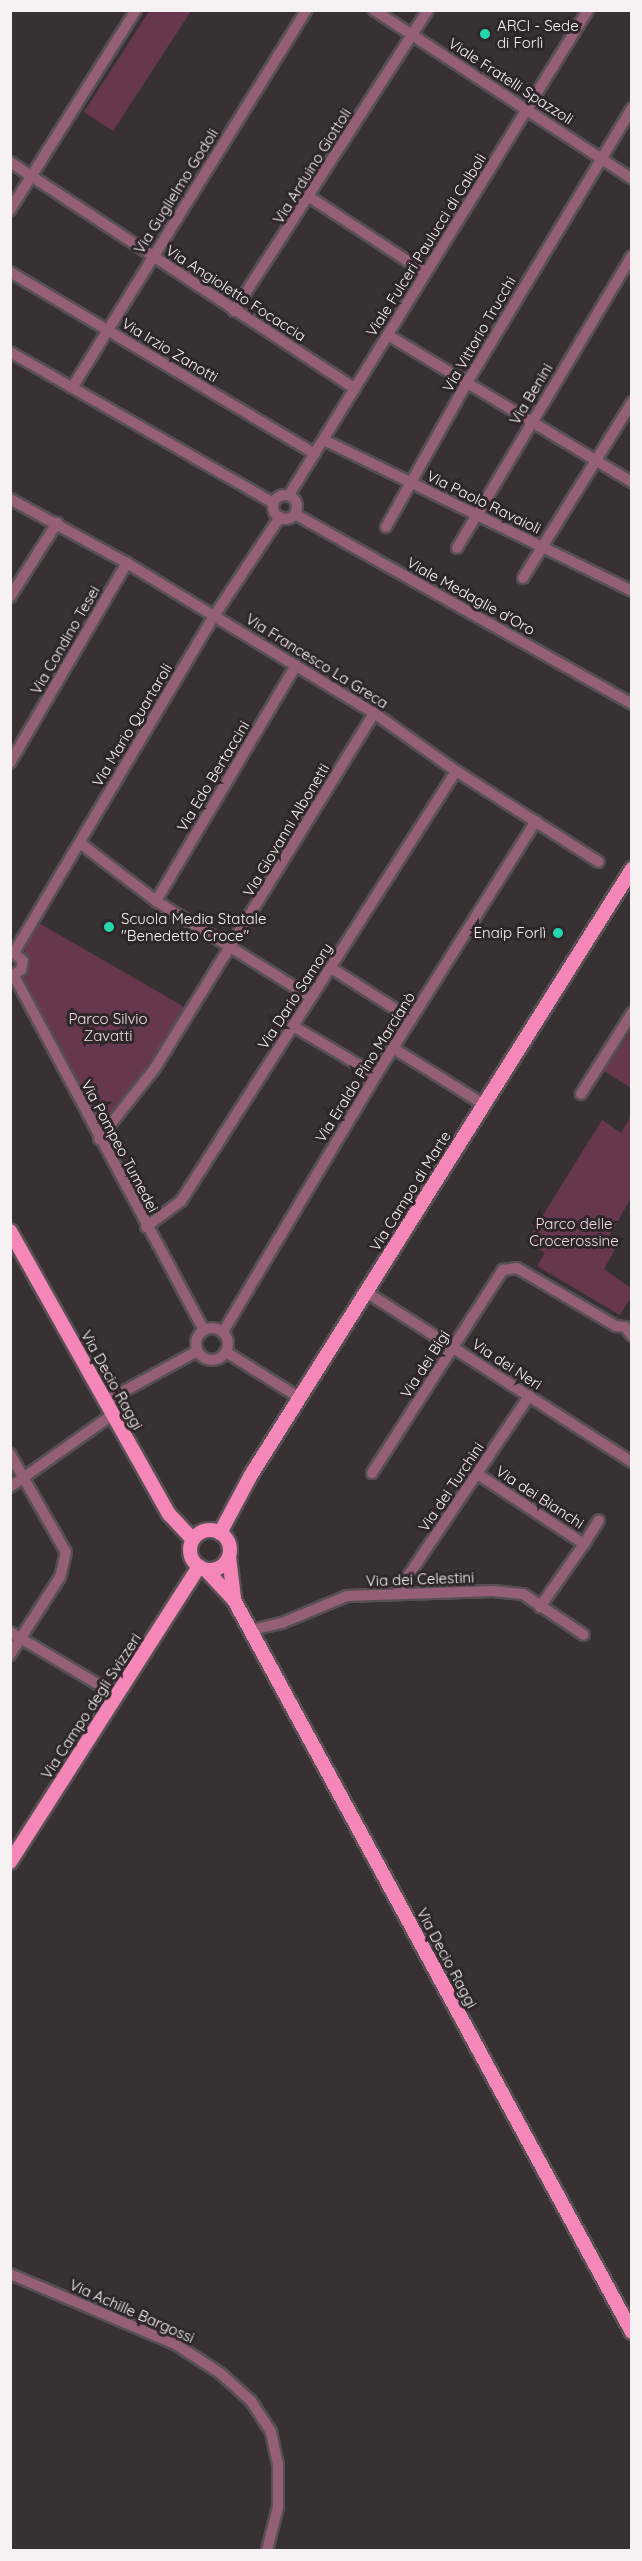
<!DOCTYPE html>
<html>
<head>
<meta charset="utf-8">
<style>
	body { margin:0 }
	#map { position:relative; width:642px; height:2561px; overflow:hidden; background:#383134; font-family:Quicksand,sans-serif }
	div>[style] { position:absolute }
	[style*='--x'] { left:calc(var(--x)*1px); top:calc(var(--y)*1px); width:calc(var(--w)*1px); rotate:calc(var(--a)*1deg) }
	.green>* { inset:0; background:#67384d }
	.roads { filter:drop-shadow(2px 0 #565053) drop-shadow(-2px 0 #565053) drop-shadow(0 2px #565053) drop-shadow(0 -2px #565053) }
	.minor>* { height:10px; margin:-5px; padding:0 5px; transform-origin:5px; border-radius:5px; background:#955f76 }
	.minor>.ring { margin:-5px; padding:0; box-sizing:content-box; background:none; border:10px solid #955f76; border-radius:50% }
	.major>* { height:14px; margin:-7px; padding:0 7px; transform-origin:7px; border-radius:7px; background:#f586b8 }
	.major>.ring { margin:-7px; padding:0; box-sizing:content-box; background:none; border:14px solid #f586b8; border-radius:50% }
	.dots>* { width:16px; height:16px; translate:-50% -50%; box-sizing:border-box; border:3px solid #2e272a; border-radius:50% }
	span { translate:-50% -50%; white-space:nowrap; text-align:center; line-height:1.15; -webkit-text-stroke:6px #2e272a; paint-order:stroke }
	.poi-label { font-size:15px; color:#f6f2f3 }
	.left { translate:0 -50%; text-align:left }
	.right { translate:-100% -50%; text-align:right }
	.street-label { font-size:15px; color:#f6f2f3 }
	.park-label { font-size:15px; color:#f2dae3 }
	.frame { position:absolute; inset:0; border:12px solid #f6f2f3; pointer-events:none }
</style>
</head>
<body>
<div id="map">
	<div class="green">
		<div style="clip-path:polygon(150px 10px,191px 11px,113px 131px,84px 112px)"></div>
		<div style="clip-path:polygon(39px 923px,186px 1008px,102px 1132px,21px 978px,26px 945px)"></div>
		<div style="clip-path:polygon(631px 1031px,631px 1088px,604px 1071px)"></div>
		<div style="clip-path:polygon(631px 1116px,631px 1198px,608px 1238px,618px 1244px,604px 1269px,631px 1288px,631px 1297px,620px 1315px,537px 1266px,545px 1253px,527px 1241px,602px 1120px,621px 1133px)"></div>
	</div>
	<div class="roads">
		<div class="minor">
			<div style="--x:374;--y:10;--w:308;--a:33.2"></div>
			<div style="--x:10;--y:162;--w:413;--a:33.3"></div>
			<div style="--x:311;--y:198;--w:137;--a:33.1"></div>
			<div style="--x:10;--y:210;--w:236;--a:-57.8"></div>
			<div style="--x:10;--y:272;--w:355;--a:30.8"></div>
			<div style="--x:234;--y:311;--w:358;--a:-57.2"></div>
			<div style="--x:388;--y:335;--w:285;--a:31.1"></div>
			<div style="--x:10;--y:352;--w:304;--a:29.8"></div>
			<div style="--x:72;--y:388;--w:445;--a:-58.2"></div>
			<div style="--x:324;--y:440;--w:343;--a:26.1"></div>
			<div style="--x:289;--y:495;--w:570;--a:-58.35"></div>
			<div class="ring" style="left:273px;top:495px;width:14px;height:14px"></div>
			<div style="--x:10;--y:499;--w:133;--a:28.7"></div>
			<div style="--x:127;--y:563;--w:289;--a:31.3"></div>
			<div style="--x:374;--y:713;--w:100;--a:35.3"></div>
			<div style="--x:456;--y:771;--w:169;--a:32.5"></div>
			<div style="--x:295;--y:514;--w:387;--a:29.4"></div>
			<div style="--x:386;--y:527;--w:167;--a:-60.7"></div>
			<div style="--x:468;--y:381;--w:318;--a:-59"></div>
			<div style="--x:457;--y:548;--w:340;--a:-59.1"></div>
			<div style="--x:523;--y:578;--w:207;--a:-58.2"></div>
			<div style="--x:10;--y:597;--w:88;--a:-57.6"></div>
			<div style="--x:10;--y:763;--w:232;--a:-59.7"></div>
			<div style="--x:80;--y:843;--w:96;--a:37.3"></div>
			<div style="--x:156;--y:901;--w:182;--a:31.8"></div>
			<div style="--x:156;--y:901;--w:274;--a:-59.3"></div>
			<div style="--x:10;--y:950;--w:17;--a:40"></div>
			<div style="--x:23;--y:961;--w:9;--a:103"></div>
			<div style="--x:21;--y:970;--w:13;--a:151"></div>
			<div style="--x:15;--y:951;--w:390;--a:-59.3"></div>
			<div style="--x:214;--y:616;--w:119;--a:-56.3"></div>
			<div style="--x:331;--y:968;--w:95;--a:32.5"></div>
			<div style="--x:14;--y:976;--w:402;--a:61.8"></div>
			<div style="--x:293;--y:1026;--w:96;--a:30.6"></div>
			<div style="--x:393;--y:1048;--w:106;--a:31.9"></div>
			<div style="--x:581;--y:1094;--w:96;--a:-57.8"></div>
			<div style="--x:99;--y:1139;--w:90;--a:-51.7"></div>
			<div style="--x:155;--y:1068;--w:417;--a:-58.3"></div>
			<div style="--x:146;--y:1227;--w:44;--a:-36.6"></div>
			<div style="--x:181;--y:1201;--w:510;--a:-57.4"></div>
			<div style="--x:366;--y:1292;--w:316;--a:32.6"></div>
			<div class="ring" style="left:196px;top:1328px;width:22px;height:22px"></div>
			<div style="--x:223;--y:1332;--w:299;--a:-59.2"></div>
			<div style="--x:376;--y:1075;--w:300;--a:-57.8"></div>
			<div style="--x:226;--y:1352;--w:87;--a:31.9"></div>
			<div style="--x:104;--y:1402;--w:106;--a:-28.7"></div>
			<div style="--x:10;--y:1454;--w:113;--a:60.3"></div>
			<div style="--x:66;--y:1552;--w:26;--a:103"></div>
			<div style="--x:60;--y:1577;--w:93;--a:122.7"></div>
			<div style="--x:372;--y:1473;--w:242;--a:-57.2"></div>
			<div style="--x:503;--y:1270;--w:14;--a:-8"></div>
			<div style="--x:517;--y:1268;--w:115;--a:30.4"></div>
			<div style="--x:616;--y:1326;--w:9;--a:6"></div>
			<div style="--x:625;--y:1327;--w:11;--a:52"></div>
			<div style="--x:479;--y:1475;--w:126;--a:33.3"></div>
			<div style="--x:584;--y:1544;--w:77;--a:124.9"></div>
			<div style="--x:10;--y:1487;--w:125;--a:-35.2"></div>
			<div style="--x:584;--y:1544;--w:28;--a:-58"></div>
			<div style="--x:396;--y:1594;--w:239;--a:-56.1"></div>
			<div style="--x:251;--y:1630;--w:32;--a:-13"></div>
			<div style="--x:282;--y:1623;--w:70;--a:-22.6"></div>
			<div style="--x:347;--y:1596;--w:146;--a:-2"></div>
			<div style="--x:493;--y:1591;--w:30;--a:6"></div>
			<div style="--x:523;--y:1594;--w:73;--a:33.9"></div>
			<div style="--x:10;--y:1632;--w:123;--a:30.7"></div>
			<div style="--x:10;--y:2274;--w:181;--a:23"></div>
			<div style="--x:177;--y:2345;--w:51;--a:33.1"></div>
			<div style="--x:220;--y:2373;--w:42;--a:42.1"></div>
			<div style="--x:251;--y:2401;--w:37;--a:57"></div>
			<div style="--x:271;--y:2432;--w:33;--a:78"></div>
			<div style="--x:278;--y:2464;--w:43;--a:90"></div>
			<div style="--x:278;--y:2507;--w:44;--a:104.3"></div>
		</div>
		<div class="major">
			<div style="--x:10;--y:1231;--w:325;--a:60.7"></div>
			<div style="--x:169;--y:1514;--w:35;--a:47"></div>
			<div class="ring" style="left:190px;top:1530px;width:26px;height:26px"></div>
			<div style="--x:220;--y:1533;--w:66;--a:-61.9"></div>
			<div style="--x:251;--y:1475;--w:716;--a:-57.84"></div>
			<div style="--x:229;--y:1557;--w:41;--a:83"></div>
			<div style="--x:206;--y:1570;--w:41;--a:47"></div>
			<div style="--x:234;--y:1600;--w:833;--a:61.47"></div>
			<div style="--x:10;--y:1862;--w:351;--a:-57.4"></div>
		</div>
	</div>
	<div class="dots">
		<div style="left:485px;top:34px;background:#25d5ae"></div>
		<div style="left:109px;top:927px;background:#25d5ae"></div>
		<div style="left:558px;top:933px;background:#25d5ae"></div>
	</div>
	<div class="poi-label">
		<span class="left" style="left:497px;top:34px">ARCI - Sede<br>di Forlì</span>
		<span class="left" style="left:121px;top:927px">Scuola Media Statale<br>"Benedetto Croce"</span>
		<span class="right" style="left:546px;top:933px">Enaip Forlì</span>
	</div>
	<div class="street-label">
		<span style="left:511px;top:81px;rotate:33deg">Viale Fratelli Spazzoli</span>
		<span style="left:312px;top:166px;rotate:-58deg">Via Arduino Giottoli</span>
		<span style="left:176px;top:191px;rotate:-58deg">Via Guglielmo Godoli</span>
		<span style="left:426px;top:245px;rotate:-58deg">Viale Fulceri Paulucci di Calboli</span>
		<span style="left:236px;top:293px;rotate:33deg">Via Angioletto Focaccia</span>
		<span style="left:479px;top:334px;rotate:-60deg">Via Vittorio Trucchi</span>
		<span style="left:170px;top:350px;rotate:31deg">Via Irzio Zanotti</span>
		<span style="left:531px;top:394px;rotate:-59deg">Via Benini</span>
		<span style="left:484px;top:502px;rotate:26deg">Via Paolo Ravaioli</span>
		<span style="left:471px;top:596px;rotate:29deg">Viale Medaglie d'Oro</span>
		<span style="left:65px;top:640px;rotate:-60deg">Via Condino Tesei</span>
		<span style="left:317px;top:661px;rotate:32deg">Via Francesco La Greca</span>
		<span style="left:132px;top:725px;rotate:-59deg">Via Mario Quartaroli</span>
		<span style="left:213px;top:776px;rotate:-59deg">Via Edo Bertaccini</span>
		<span style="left:286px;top:830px;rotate:-59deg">Via Giovanni Albonetti</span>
		<span style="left:295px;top:996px;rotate:-57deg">Via Dario Samory</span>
		<span style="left:365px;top:1067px;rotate:-58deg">Via Eraldo Pino Marcianò</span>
		<span style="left:120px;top:1146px;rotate:62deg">Via Pompeo Tumedei</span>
		<span style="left:410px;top:1191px;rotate:-58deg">Via Campo di Marte</span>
		<span style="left:425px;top:1364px;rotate:-57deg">Via dei Bigi</span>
		<span style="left:507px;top:1364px;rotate:33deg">Via dei Neri</span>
		<span style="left:112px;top:1380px;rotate:61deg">Via Decio Raggi</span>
		<span style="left:451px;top:1487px;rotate:-56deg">Via dei Turchini</span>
		<span style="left:540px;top:1497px;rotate:33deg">Via dei Bianchi</span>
		<span style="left:420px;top:1579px;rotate:-2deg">Via dei Celestini</span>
		<span style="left:91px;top:1706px;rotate:-57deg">Via Campo degli Svizzeri</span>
		<span style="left:447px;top:1958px;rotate:62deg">Via Decio Raggi</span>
		<span style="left:132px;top:2311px;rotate:24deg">Via Achille Bargossi</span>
	</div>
	<div class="park-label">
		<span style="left:108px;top:1027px">Parco Silvio<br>Zavatti</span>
		<span style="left:574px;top:1232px">Parco delle<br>Crocerossine</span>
	</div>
	<div class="frame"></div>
</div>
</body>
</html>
